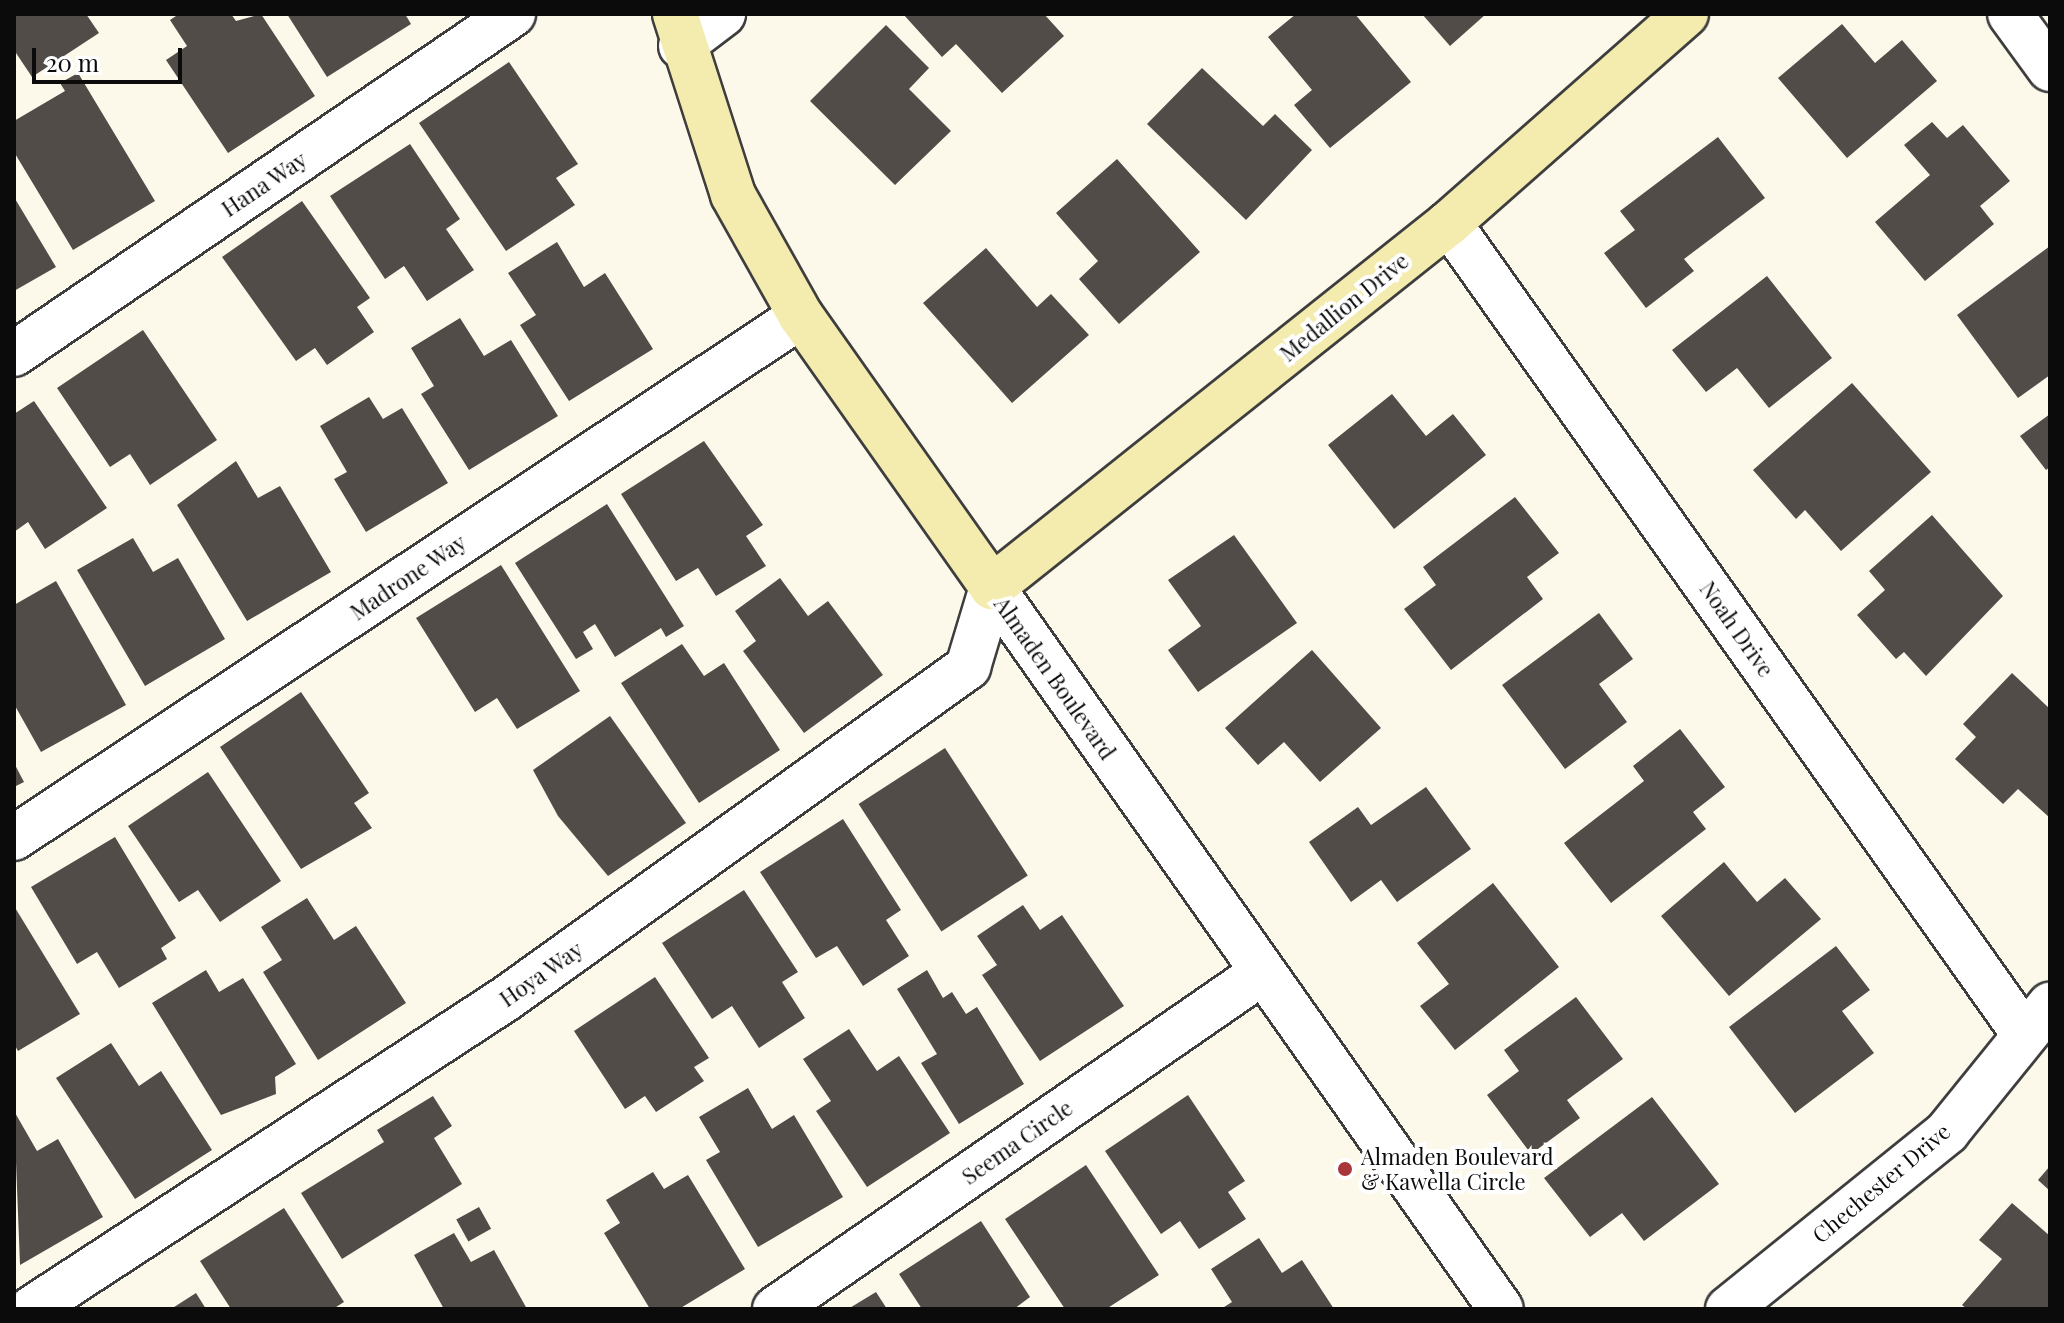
<!DOCTYPE html>
<html>
<head>
<meta charset="utf-8">
<style>
	body { margin:0 }
	#map { position:relative; width:2064px; height:1323px; overflow:hidden; background:#fcf9eb; font-family:"Playfair Display",serif }
	div>[style] { position:absolute }
	[style*='--x'] { left:calc(var(--x)*1px); top:calc(var(--y)*1px); width:calc(var(--w)*1px); rotate:calc(var(--a)*1deg) }
	.building>* { inset:0; background:#524c49; transform-origin:0 0 }
	.roads { filter:drop-shadow(2px 0 #3e3e3e) drop-shadow(-2px 0 #3e3e3e) drop-shadow(0 2px #3e3e3e) drop-shadow(0 -2px #3e3e3e) }
	.street>* { height:44px; margin:-22px; padding:0 22px; transform-origin:22px; border-radius:22px; background:#fff }
	.secondary>* { height:44px; margin:-22px; padding:0 22px; transform-origin:22px; border-radius:22px; background:#f4ecae }
	.dots>* { width:22px; height:22px; translate:-50% -50%; box-sizing:border-box; border:4px solid #fff; border-radius:50% }
	span { translate:-50% -50%; white-space:nowrap; text-align:center; line-height:1.15; -webkit-text-stroke:8px #fff; paint-order:stroke }
	.street-label { font-size:22px; color:#0b0b0b }
	.poi-label { font-size:22px; color:#0b0b0b }
	.left { translate:0 -50%; text-align:left }
	.frame { position:absolute; inset:0; border:16px solid #0b0b0b; pointer-events:none }
	.scale { position:absolute; left:32px; top:48px; width:150px; height:36px; box-sizing:border-box; border:4px solid #0b0b0b; border-top:0; padding-left:10px; font-size:24px; line-height:28px; white-space:nowrap; color:#0b0b0b; -webkit-text-stroke:6px #fff; paint-order:stroke }
</style>
</head>
<body>
<div id="map">
	<div class="building">
		<div style="clip-path:polygon(14px 14px,86px 14px,99px 33px,32px 77px,14px 50px)"></div>
		<div style="clip-path:polygon(179px 14px,231px 14px,236px 21px,261px 14px,315px 96px,228px 153px,166px 60px,187px 46px,170px 20px)"></div>
		<div style="clip-path:polygon(287px 14px,405px 14px,411px 24px,327px 77px)"></div>
		<div style="clip-path:polygon(903px 14px,1044px 14px,1064px 36px,1002px 93px,956px 44px,942px 57px)"></div>
		<div style="clip-path:polygon(1296px 14px,1355px 14px,1411px 82px,1330px 148px,1294px 105px,1312px 90px,1268px 37px)"></div>
		<div style="clip-path:polygon(1422px 14px,1486px 14px,1450px 46px)"></div>
		<div style="clip-path:polygon(1842px 24px,1875px 63px,1902px 40px,1937px 81px,1847px 158px,1778px 78px)"></div>
		<div style="clip-path:polygon(886px 25px,929px 68px,909px 89px,951px 131px,895px 185px,810px 101px)"></div>
		<div style="clip-path:polygon(509px 62px,578px 164px,556px 178px,575px 205px,506px 251px,419px 123px)"></div>
		<div style="clip-path:polygon(1202px 68px,1263px 126px,1275px 114px,1312px 150px,1246px 220px,1147px 124px)"></div>
		<div style="clip-path:polygon(78px 73px,155px 201px,73px 250px,14px 152px,14px 121px,65px 91px,60px 83px)"></div>
		<div style="clip-path:polygon(1932px 122px,1947px 138px,1963px 125px,2010px 181px,1980px 206px,1994px 224px,1925px 281px,1875px 222px,1930px 175px,1904px 145px)"></div>
		<div style="clip-path:polygon(1718px 137px,1765px 198px,1684px 259px,1694px 271px,1646px 308px,1604px 253px,1635px 230px,1620px 211px)"></div>
		<div style="clip-path:polygon(410px 144px,460px 219px,446px 229px,474px 270px,427px 301px,404px 266px,385px 279px,330px 196px)"></div>
		<div style="clip-path:polygon(1117px 159px,1200px 252px,1119px 324px,1079px 279px,1098px 261px,1056px 213px)"></div>
		<div style="clip-path:polygon(14px 197px,56px 267px,14px 291px)"></div>
		<div style="clip-path:polygon(302px 201px,370px 298px,357px 307px,374px 332px,327px 365px,315px 348px,296px 361px,222px 257px)"></div>
		<div style="clip-path:polygon(557px 242px,584px 287px,605px 273px,653px 349px,569px 401px,520px 325px,536px 315px,508px 273px)"></div>
		<div style="clip-path:polygon(2050px 246px,2050px 375px,2018px 398px,1957px 315px)"></div>
		<div style="clip-path:polygon(986px 248px,1037px 307px,1051px 294px,1089px 335px,1012px 403px,923px 303px)"></div>
		<div style="clip-path:polygon(1767px 276px,1832px 358px,1769px 408px,1737px 368px,1706px 392px,1672px 350px)"></div>
		<div style="clip-path:polygon(460px 318px,484px 356px,511px 340px,558px 416px,469px 470px,421px 394px,434px 386px,411px 348px)"></div>
		<div style="clip-path:polygon(143px 330px,217px 440px,150px 485px,130px 454px,110px 467px,57px 388px)"></div>
		<div style="clip-path:polygon(1852px 383px,1931px 472px,1841px 551px,1805px 510px,1796px 519px,1753px 470px)"></div>
		<div style="clip-path:polygon(1392px 394px,1426px 436px,1453px 414px,1486px 455px,1394px 529px,1328px 445px)"></div>
		<div style="clip-path:polygon(369px 397px,383px 419px,402px 408px,448px 483px,366px 532px,334px 479px,347px 472px,320px 426px)"></div>
		<div style="clip-path:polygon(34px 401px,107px 508px,45px 549px,28px 522px,14px 532px,14px 414px)"></div>
		<div style="clip-path:polygon(2050px 414px,2050px 467px,2046px 470px,2020px 436px)"></div>
		<div style="clip-path:polygon(704px 441px,763px 525px,746px 536px,766px 566px,716px 596px,698px 568px,676px 581px,621px 494px)"></div>
		<div style="clip-path:polygon(236px 461px,258px 498px,280px 486px,331px 572px,247px 621px,177px 505px)"></div>
		<div style="clip-path:polygon(1515px 497px,1559px 553px,1527px 577px,1543px 599px,1451px 670px,1404px 609px,1436px 585px,1423px 567px)"></div>
		<div style="clip-path:polygon(607px 504px,684px 626px,666px 637px,661px 628px,615px 657px,595px 624px,583px 632px,593px 649px,576px 659px,515px 563px)"></div>
		<div style="clip-path:polygon(1932px 515px,2003px 596px,1926px 676px,1904px 652px,1896px 659px,1857px 615px,1885px 590px,1869px 571px)"></div>
		<div style="clip-path:polygon(1234px 535px,1297px 623px,1198px 692px,1168px 650px,1201px 626px,1168px 580px)"></div>
		<div style="clip-path:polygon(133px 538px,153px 572px,178px 558px,225px 639px,145px 686px,77px 570px)"></div>
		<div style="clip-path:polygon(501px 565px,580px 691px,517px 729px,497px 698px,475px 712px,416px 618px)"></div>
		<div style="clip-path:polygon(780px 578px,808px 616px,828px 601px,883px 675px,804px 733px,743px 651px,756px 641px,735px 611px)"></div>
		<div style="clip-path:polygon(56px 581px,126px 705px,41px 752px,14px 704px,14px 605px)"></div>
		<div style="clip-path:polygon(1599px 613px,1633px 659px,1599px 684px,1627px 722px,1565px 769px,1502px 685px)"></div>
		<div style="clip-path:polygon(682px 644px,704px 676px,724px 663px,780px 750px,699px 803px,621px 683px)"></div>
		<div style="clip-path:polygon(1312px 650px,1381px 728px,1320px 782px,1284px 742px,1258px 765px,1225px 728px)"></div>
		<div style="clip-path:polygon(2012px 673px,2050px 709px,2050px 818px,2018px 789px,2003px 804px,1955px 759px,1976px 737px,1963px 724px)"></div>
		<div style="clip-path:polygon(301px 692px,369px 793px,354px 803px,372px 828px,301px 869px,220px 747px)"></div>
		<div style="clip-path:polygon(610px 716px,686px 823px,608px 876px,558px 816px,533px 770px)"></div>
		<div style="clip-path:polygon(1680px 729px,1725px 787px,1693px 812px,1706px 829px,1611px 903px,1564px 843px,1644px 781px,1633px 766px)"></div>
		<div style="left:945px;top:748px;width:152px;height:103px;rotate:57deg"></div>
		<div style="clip-path:polygon(14px 763px,24px 782px,14px 787px)"></div>
		<div style="clip-path:polygon(208px 772px,281px 881px,220px 922px,198px 890px,179px 902px,128px 826px)"></div>
		<div style="clip-path:polygon(1426px 787px,1471px 849px,1397px 902px,1381px 880px,1351px 902px,1309px 842px,1358px 807px,1371px 825px)"></div>
		<div style="clip-path:polygon(843px 819px,901px 910px,886px 920px,909px 956px,863px 986px,837px 946px,816px 958px,760px 872px)"></div>
		<div style="clip-path:polygon(115px 837px,176px 938px,161px 948px,167px 959px,119px 988px,97px 952px,77px 964px,31px 887px)"></div>
		<div style="clip-path:polygon(1724px 862px,1757px 902px,1785px 878px,1821px 919px,1729px 996px,1661px 916px)"></div>
		<div style="clip-path:polygon(1493px 883px,1559px 967px,1455px 1050px,1420px 1006px,1449px 984px,1417px 943px)"></div>
		<div style="clip-path:polygon(744px 890px,798px 972px,782px 982px,805px 1018px,759px 1048px,732px 1006px,712px 1019px,662px 943px)"></div>
		<div style="clip-path:polygon(307px 898px,334px 940px,356px 926px,406px 1003px,318px 1060px,263px 972px,282px 960px,261px 927px)"></div>
		<div style="clip-path:polygon(1023px 905px,1040px 930px,1062px 915px,1124px 1006px,1040px 1061px,982px 975px,997px 965px,977px 936px)"></div>
		<div style="clip-path:polygon(14px 906px,80px 1014px,18px 1051px,14px 1044px)"></div>
		<div style="clip-path:polygon(1836px 946px,1870px 990px,1842px 1011px,1874px 1053px,1795px 1113px,1729px 1027px)"></div>
		<div style="clip-path:polygon(206px 970px,219px 992px,243px 978px,296px 1064px,275px 1077px,276px 1094px,221px 1115px,152px 1003px)"></div>
		<div style="clip-path:polygon(927px 970px,943px 998px,952px 992px,966px 1014px,977px 1007px,1024px 1084px,959px 1124px,921px 1063px,937px 1054px,897px 989px)"></div>
		<div style="clip-path:polygon(655px 977px,709px 1058px,694px 1067px,704px 1081px,656px 1112px,645px 1096px,625px 1109px,574px 1031px)"></div>
		<div style="clip-path:polygon(1576px 997px,1623px 1059px,1567px 1100px,1580px 1118px,1531px 1154px,1487px 1095px,1519px 1071px,1504px 1050px)"></div>
		<div style="clip-path:polygon(849px 1029px,877px 1071px,899px 1056px,950px 1133px,867px 1187px,816px 1111px,831px 1101px,803px 1059px)"></div>
		<div style="clip-path:polygon(111px 1043px,139px 1086px,161px 1071px,212px 1150px,135px 1199px,56px 1078px)"></div>
		<div style="clip-path:polygon(748px 1088px,772px 1129px,794px 1115px,843px 1197px,758px 1247px,706px 1160px,720px 1152px,699px 1117px)"></div>
		<div style="clip-path:polygon(1188px 1095px,1245px 1181px,1228px 1192px,1246px 1219px,1199px 1249px,1180px 1221px,1161px 1234px,1105px 1151px)"></div>
		<div style="clip-path:polygon(433px 1096px,452px 1126px,434px 1138px,462px 1184px,342px 1259px,301px 1193px,384px 1142px,377px 1130px)"></div>
		<div style="clip-path:polygon(1652px 1097px,1719px 1184px,1644px 1241px,1622px 1213px,1590px 1237px,1544px 1178px)"></div>
		<div style="clip-path:polygon(14px 1111px,37px 1151px,58px 1139px,103px 1217px,20px 1265px)"></div>
		<div style="clip-path:polygon(1086px 1165px,1159px 1275px,1106px 1309px,1065px 1309px,1005px 1219px)"></div>
		<div style="clip-path:polygon(2050px 1166px,2050px 1191px,2038px 1180px)"></div>
		<div style="clip-path:polygon(653px 1172px,664px 1189px,688px 1175px,745px 1269px,679px 1309px,650px 1309px,604px 1233px,620px 1223px,606px 1200px)"></div>
		<div style="clip-path:polygon(2012px 1203px,2050px 1236px,2050px 1309px,1967px 1309px,1962px 1305px,2002px 1259px,1979px 1240px)"></div>
		<div style="left:479px;top:1207px;width:25px;height:26px;rotate:61deg"></div>
		<div style="clip-path:polygon(284px 1208px,344px 1302px,333px 1309px,231px 1309px,200px 1261px)"></div>
		<div style="clip-path:polygon(981px 1221px,1030px 1297px,1014px 1309px,922px 1309px,899px 1274px)"></div>
		<div style="clip-path:polygon(454px 1233px,471px 1262px,494px 1250px,527px 1309px,444px 1309px,414px 1255px)"></div>
		<div style="clip-path:polygon(1259px 1238px,1282px 1273px,1302px 1260px,1334px 1309px,1221px 1309px,1232px 1302px,1211px 1269px)"></div>
		<div style="clip-path:polygon(876px 1292px,887px 1309px,848px 1309px)"></div>
		<div style="clip-path:polygon(196px 1293px,206px 1309px,171px 1309px)"></div>
	</div>
	<div class="roads">
		<div class="street">
			<div style="--x:2010;--y:14;--w:68;--a:54"></div>
			<div style="--x:681;--y:46;--w:53;--a:-37.3"></div>
			<div style="--x:1449;--y:223;--w:994;--a:54.66"></div>
			<div style="--x:14;--y:354;--w:604;--a:-34.27"></div>
			<div style="--x:992;--y:587;--w:883;--a:54.82"></div>
			<div style="--x:14;--y:838;--w:944;--a:-33.56"></div>
			<div style="--x:31;--y:1309;--w:569;--a:-33.16"></div>
			<div style="--x:507;--y:998;--w:568;--a:-35.68"></div>
			<div style="--x:968;--y:667;--w:84;--a:-73.3"></div>
			<div style="--x:775;--y:1309;--w:589;--a:-34.63"></div>
			<div style="--x:1728;--y:1309;--w:282;--a:-38.9"></div>
			<div style="--x:1947;--y:1132;--w:164;--a:-51"></div>
		</div>
		<div class="secondary">
			<div style="--x:675;--y:14;--w:190;--a:72.2"></div>
			<div style="--x:733;--y:195;--w:139;--a:60.7"></div>
			<div style="--x:801;--y:316;--w:332;--a:54.8"></div>
			<div style="--x:992;--y:587;--w:584;--a:-38.54"></div>
			<div style="--x:1449;--y:223;--w:316;--a:-41.4"></div>
		</div>
	</div>
	<div class="dots">
		<div style="left:1345px;top:1169px;background:#a8363b"></div>
	</div>
	<div class="street-label">
		<span style="left:264px;top:184px;rotate:-34deg">Hana Way</span>
		<span style="left:1344px;top:307px;rotate:-39deg">Medallion Drive</span>
		<span style="left:408px;top:577px;rotate:-34deg">Madrone Way</span>
		<span style="left:1737px;top:629px;rotate:55deg">Noah Drive</span>
		<span style="left:1055px;top:678px;rotate:55deg">Almaden Boulevard</span>
		<span style="left:541px;top:974px;rotate:-35deg">Hoya Way</span>
		<span style="left:1017px;top:1142px;rotate:-35deg">Seema Circle</span>
		<span style="left:1881px;top:1183px;rotate:-40deg">Chechester Drive</span>
	</div>
	<div class="poi-label">
		<span class="left" style="left:1361px;top:1169px">Almaden Boulevard<br>&amp; Kawella Circle</span>
	</div>
	<div class="frame"></div>
	<div class="scale">20 m</div>
</div>
</body>
</html>
